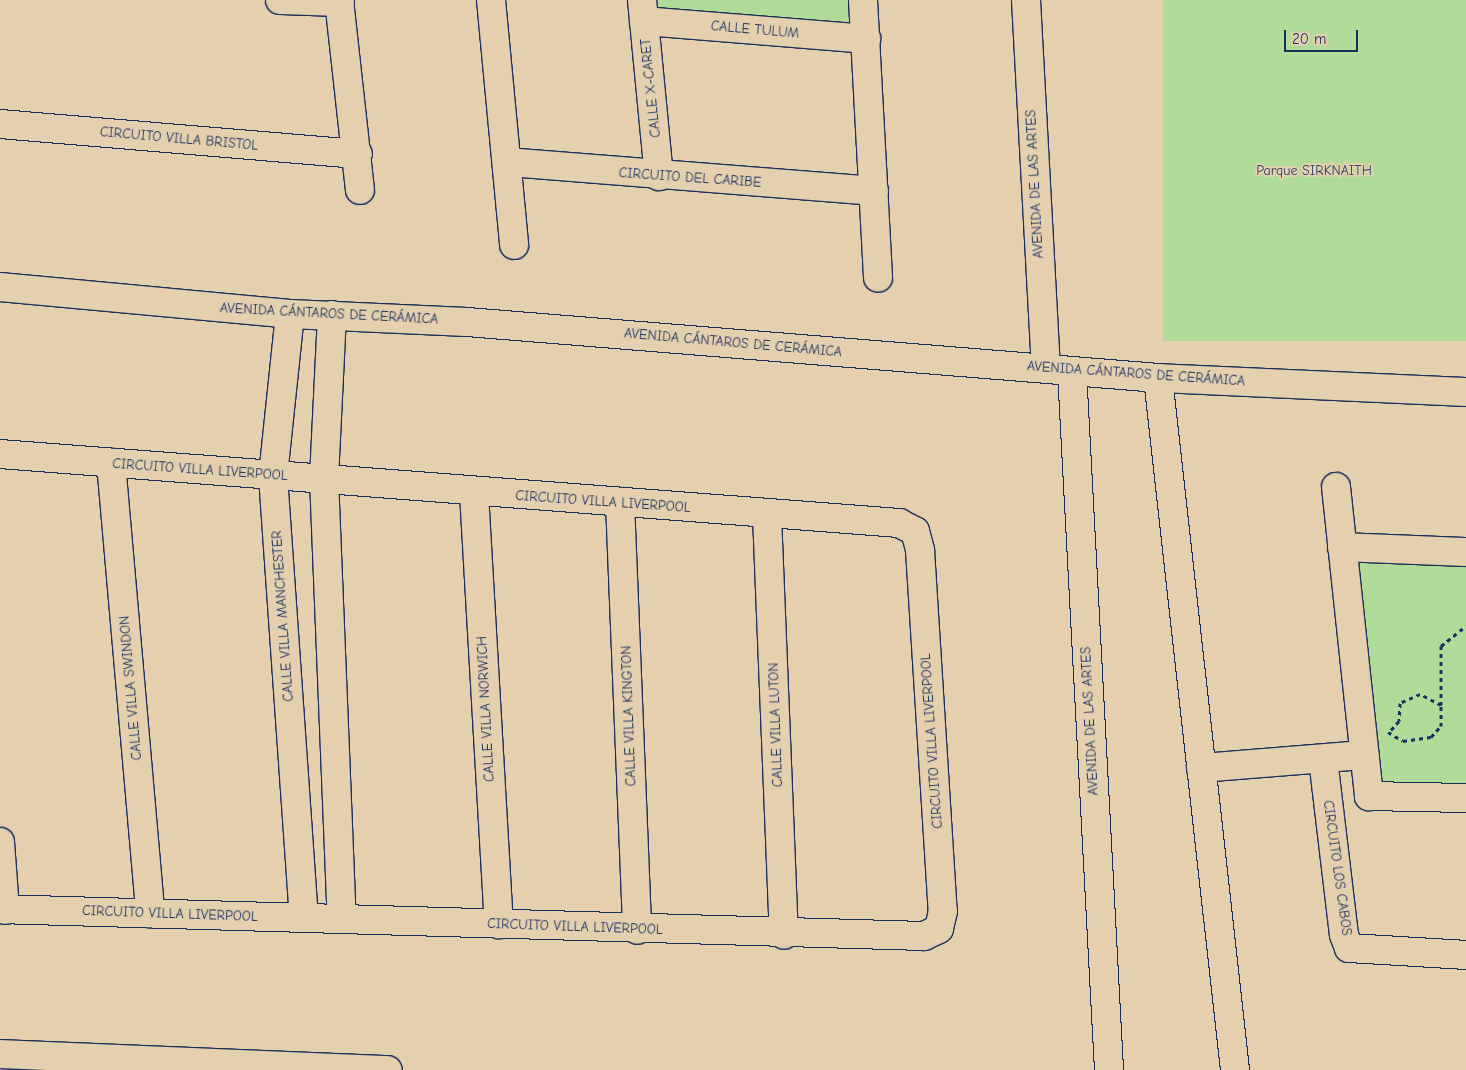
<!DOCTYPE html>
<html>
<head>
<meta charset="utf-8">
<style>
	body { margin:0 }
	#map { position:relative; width:1466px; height:1070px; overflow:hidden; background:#e4d0af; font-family:"Comic Neue",sans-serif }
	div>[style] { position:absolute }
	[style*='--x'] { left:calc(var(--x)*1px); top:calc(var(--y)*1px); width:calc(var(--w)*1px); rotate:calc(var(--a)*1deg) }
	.green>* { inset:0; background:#b0db98; transform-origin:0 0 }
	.path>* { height:3px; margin-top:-1.5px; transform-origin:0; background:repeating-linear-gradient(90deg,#1b2f5e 0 4px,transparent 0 8px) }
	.roads { filter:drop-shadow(1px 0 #1b2f5e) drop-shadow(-1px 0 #1b2f5e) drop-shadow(0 1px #1b2f5e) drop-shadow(0 -1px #1b2f5e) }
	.minor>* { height:28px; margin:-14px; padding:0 14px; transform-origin:14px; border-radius:14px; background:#e4d0af }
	span { translate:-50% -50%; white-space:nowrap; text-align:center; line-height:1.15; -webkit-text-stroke:4px #e4d0af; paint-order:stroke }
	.street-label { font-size:14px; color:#1b2f5e }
	.park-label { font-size:14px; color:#2a4064 }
	.scale { position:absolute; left:1284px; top:30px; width:74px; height:22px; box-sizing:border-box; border:2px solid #1b2f5e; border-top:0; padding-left:6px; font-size:15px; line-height:18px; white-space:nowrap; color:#1b2f5e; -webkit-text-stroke:4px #e4d0af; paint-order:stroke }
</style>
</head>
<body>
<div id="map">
	<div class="green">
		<div style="clip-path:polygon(657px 0,851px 0,852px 22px,658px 9px)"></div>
		<div style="left:1163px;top:0;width:303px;height:341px"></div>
		<div style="clip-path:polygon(1356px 560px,1466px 563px,1466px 784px,1375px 783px)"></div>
	</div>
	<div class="path">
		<div style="--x:1441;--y:705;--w:59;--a:-90"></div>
		<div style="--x:1441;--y:646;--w:32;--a:-39"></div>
		<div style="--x:1388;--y:732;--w:17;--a:31"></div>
		<div style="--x:1403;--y:741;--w:28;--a:-8"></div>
		<div style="--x:1431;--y:737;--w:15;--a:-48"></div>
		<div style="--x:1441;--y:726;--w:21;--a:-90"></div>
		<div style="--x:1441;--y:705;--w:24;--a:-152"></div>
		<div style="--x:1420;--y:694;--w:22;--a:156"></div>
		<div style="--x:1400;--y:703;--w:18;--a:93"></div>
		<div style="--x:1399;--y:721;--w:12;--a:132"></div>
	</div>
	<div class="roads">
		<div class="minor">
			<div style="--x:280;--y:0;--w:60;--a:1.9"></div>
			<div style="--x:339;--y:0;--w:191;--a:83.7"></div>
			<div style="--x:491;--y:0;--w:246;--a:84.6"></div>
			<div style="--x:642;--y:0;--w:177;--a:84.5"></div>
			<div style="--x:863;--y:0;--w:278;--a:86.9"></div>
			<div style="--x:1026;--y:0;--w:369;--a:86.9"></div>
			<div style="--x:644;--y:21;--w:223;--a:4.6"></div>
			<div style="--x:0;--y:124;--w:359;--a:4.8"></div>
			<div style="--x:507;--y:162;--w:368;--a:4.5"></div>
			<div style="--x:0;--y:287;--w:291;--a:5.3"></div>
			<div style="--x:290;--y:314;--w:177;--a:2.6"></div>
			<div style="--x:467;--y:322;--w:693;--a:4.63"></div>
			<div style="--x:1158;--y:378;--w:308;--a:2.6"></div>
			<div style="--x:290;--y:314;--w:163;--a:96"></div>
			<div style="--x:273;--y:476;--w:443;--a:86"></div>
			<div style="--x:332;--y:315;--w:163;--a:92.8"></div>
			<div style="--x:324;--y:478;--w:440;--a:87.7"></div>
			<div style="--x:1072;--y:371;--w:700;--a:86.97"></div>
			<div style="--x:1158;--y:378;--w:696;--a:83.65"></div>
			<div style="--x:0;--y:454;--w:902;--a:4.39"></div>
			<div style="--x:899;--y:523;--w:18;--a:27"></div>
			<div style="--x:915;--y:531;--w:20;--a:75"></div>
			<div style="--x:920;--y:550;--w:362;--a:86.4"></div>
			<div style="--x:943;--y:911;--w:18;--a:103"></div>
			<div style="--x:939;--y:929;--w:17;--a:155"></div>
			<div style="--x:924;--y:936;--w:924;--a:-178.33"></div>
			<div style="--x:111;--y:463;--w:452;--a:85"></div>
			<div style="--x:1336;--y:487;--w:311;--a:83.9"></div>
			<div style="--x:1369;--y:796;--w:97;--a:1.2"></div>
			<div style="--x:474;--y:493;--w:432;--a:86.7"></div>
			<div style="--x:620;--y:502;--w:428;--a:87.7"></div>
			<div style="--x:767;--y:515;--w:420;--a:87.7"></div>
			<div style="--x:1342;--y:547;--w:124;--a:2.3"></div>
			<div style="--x:1323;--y:759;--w:177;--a:83.2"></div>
			<div style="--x:1344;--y:935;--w:14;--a:69"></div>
			<div style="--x:1349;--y:948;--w:117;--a:3.4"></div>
			<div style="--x:1201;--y:768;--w:164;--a:-4.6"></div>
			<div style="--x:0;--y:842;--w:68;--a:85.8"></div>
			<div style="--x:0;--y:1054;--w:388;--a:2.4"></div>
		</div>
	</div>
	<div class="street-label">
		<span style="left:755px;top:30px;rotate:5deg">CALLE TULUM</span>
		<span style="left:651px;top:88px;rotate:-96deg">CALLE X-CARET</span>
		<span style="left:179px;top:139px;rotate:5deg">CIRCUITO VILLA BRISTOL</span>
		<span style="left:690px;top:178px;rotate:4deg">CIRCUITO DEL CARIBE</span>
		<span style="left:1035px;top:184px;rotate:-93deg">AVENIDA DE LAS ARTES</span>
		<span style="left:329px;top:314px;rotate:3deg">AVENIDA CÁNTAROS DE CERÁMICA</span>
		<span style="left:733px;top:343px;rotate:5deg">AVENIDA CÁNTAROS DE CERÁMICA</span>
		<span style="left:1136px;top:374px;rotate:4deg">AVENIDA CÁNTAROS DE CERÁMICA</span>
		<span style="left:200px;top:470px;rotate:4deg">CIRCUITO VILLA LIVERPOOL</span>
		<span style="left:603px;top:502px;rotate:4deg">CIRCUITO VILLA LIVERPOOL</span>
		<span style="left:283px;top:616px;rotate:-94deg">CALLE VILLA MANCHESTER</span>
		<span style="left:131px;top:688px;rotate:-95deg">CALLE VILLA SWINDON</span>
		<span style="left:486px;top:709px;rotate:-93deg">CALLE VILLA NORWICH</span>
		<span style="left:629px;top:716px;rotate:-92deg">CALLE VILLA KINGTON</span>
		<span style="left:1090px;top:721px;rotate:-93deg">AVENIDA DE LAS ARTES</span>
		<span style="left:776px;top:725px;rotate:-92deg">CALLE VILLA LUTON</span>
		<span style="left:932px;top:741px;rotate:-94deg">CIRCUITO VILLA LIVERPOOL</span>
		<span style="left:1337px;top:868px;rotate:82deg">CIRCUITO LOS CABOS</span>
		<span style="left:170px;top:914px;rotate:2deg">CIRCUITO VILLA LIVERPOOL</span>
		<span style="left:575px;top:927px;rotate:2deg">CIRCUITO VILLA LIVERPOOL</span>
	</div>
	<div class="park-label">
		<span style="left:1314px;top:171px">Parque SIRKNAITH</span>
	</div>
	<div class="scale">20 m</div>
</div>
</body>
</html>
